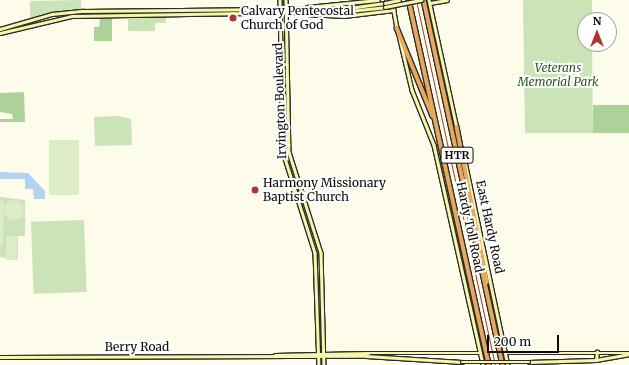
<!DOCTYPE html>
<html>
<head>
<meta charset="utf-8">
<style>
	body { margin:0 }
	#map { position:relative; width:629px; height:365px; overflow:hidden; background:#fdfbe9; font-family:Merriweather,serif }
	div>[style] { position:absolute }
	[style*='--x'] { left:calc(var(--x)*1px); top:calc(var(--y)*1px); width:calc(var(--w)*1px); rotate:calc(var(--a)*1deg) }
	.green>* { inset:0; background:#cae3b7; transform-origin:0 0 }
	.forest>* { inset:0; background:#add298; transform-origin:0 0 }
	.pitch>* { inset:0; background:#dcebc8; transform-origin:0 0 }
	.round { border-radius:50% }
	.water>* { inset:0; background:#b3d3ef }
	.roads { filter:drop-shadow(1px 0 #2c2c2c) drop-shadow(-1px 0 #2c2c2c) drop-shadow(0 1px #2c2c2c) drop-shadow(0 -1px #2c2c2c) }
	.secondary>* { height:2.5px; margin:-1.25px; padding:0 1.25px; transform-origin:1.25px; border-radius:1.25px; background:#f7f6aa }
	.highway>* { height:3.5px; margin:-1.75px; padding:0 1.75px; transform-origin:1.75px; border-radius:1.75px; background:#e6a95e }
	.rail>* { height:1px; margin:-0.5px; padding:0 0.5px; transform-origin:0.5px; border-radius:0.5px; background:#ab3630 }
	.bridges { filter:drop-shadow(1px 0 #2c2c2c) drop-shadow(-1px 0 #2c2c2c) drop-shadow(0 1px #2c2c2c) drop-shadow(0 -1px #2c2c2c) }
	.secondary-bridge>* { height:2.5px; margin:-1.25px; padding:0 1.25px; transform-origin:1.25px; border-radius:1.25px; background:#f7f6aa }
	.dots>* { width:11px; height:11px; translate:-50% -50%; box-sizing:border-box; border:2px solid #fff; border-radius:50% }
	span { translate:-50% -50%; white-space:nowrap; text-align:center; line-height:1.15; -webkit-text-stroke:4px #fff; paint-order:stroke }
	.shield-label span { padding:1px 3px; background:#fff; border:1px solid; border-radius:3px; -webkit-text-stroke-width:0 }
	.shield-label { font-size:11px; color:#0a0a0a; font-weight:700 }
	.poi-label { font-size:12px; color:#0a0a0a }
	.left { translate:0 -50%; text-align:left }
	.park-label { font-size:12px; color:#285a22; font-style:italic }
	.street-label { font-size:12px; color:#0a0a0a }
	.north { position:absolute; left:577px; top:12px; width:40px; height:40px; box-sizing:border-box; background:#fff; border:1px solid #9d9d9d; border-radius:50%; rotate:0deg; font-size:11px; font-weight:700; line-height:16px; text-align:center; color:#0a0a0a }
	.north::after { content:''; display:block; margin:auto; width:14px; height:18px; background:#ab3630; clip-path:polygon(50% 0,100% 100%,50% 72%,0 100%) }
	.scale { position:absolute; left:487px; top:335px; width:72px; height:18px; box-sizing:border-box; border:2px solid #0a0a0a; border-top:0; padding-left:5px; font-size:12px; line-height:14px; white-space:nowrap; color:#0a0a0a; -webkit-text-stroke:3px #fff; paint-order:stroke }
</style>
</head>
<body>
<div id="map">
	<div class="green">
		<div style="clip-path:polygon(81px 0,81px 9px,30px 18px,30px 1px)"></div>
		<div style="clip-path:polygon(523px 0,592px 0,592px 20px,585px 20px,585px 44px,592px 44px,593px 133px,525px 133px)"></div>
		<div style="clip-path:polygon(128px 17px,166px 17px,166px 23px,155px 23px,155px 31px,128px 31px)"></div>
		<div style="clip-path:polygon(118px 116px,131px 119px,132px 145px,95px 146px,94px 117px)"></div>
		<div style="clip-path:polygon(0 197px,25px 200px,25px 236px,18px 236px,18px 260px,0 257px)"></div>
		<div style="left:84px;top:220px;width:72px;height:53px;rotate:88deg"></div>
	</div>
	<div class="forest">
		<div style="clip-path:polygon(100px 19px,112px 19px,112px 41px,94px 41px,94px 27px,99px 27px)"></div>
		<div style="clip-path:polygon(24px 92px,25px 122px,0 122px,0 119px,13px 119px,12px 114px,0 112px,0 93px)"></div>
		<div style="left:629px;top:105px;width:28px;height:36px;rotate:90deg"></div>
	</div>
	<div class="pitch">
		<div style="left:49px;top:140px;width:30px;height:55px"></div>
		<div class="round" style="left:4px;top:200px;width:20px;height:20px"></div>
		<div style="clip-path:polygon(0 201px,4px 201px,3px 246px,0 246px)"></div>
		<div style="left:6px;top:236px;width:11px;height:24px"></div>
	</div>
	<div class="water">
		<div style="clip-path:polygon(0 172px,28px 173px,45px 191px,45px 199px,34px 199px,33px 189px,25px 189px,25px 179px,0 179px)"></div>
	</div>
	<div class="roads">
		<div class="secondary">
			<div style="--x:280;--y:0;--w:152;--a:88.9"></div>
			<div style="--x:283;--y:152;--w:106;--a:72.4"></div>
			<div style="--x:315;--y:253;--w:112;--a:88"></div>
			<div style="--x:286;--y:0;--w:152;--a:88.9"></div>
			<div style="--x:289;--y:152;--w:106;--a:72.4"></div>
			<div style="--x:321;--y:253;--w:112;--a:88.5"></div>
			<div style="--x:387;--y:0;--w:11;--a:90"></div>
			<div style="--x:392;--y:0;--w:28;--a:80"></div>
			<div style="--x:429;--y:0;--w:131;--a:77.7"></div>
			<div style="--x:430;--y:3;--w:17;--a:-10"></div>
			<div style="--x:307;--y:7;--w:71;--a:-5.6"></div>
			<div style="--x:307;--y:14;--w:37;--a:3"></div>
			<div style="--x:344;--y:16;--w:50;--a:-6.8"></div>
			<div style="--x:0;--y:29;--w:54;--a:-16.1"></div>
			<div style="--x:52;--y:14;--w:31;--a:-6"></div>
			<div style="--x:83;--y:11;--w:266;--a:-0.6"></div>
			<div style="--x:349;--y:8;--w:36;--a:-8"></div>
			<div style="--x:0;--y:33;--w:74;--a:-13.3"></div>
			<div style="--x:72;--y:16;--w:277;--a:-1"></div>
			<div style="--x:349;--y:11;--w:36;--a:-6"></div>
			<div style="--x:399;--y:35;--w:57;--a:76.7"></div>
			<div style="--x:412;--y:90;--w:59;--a:68.2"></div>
			<div style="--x:434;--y:145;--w:225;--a:77.4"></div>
			<div style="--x:463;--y:152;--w:218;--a:78.1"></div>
			<div style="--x:366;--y:353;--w:115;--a:0"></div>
			<div style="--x:506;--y:353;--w:123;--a:0"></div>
			<div style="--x:275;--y:355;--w:93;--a:-1.2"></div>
			<div style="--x:0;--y:357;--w:366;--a:-0.2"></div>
			<div style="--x:366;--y:356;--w:96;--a:3.6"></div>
			<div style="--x:596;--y:360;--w:8;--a:-83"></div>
			<div style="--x:529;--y:362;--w:67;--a:-1.7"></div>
			<div style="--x:596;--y:360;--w:34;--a:-10"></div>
		</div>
		<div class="highway">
			<div style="--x:409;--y:0;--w:374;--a:77.6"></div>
			<div style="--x:424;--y:0;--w:373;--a:77.8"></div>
			<div style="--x:397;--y:28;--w:95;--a:67.8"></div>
			<div style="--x:457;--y:127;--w:158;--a:79"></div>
		</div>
	</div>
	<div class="rail">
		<div style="--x:416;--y:0;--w:373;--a:77.8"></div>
	</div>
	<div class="bridges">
		<div class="secondary-bridge">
			<div style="--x:385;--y:3;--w:14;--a:-12"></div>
			<div style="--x:385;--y:7;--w:37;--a:-11"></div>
			<div style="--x:462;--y:362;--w:67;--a:0"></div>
		</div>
	</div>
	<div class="dots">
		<div style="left:233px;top:18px;background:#ab3630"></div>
		<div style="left:255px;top:190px;background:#ab3630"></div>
	</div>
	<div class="shield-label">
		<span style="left:457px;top:155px">HTR</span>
	</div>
	<div class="poi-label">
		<span class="left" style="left:241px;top:18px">Calvary Pentecostal<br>Church of God</span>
		<span class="left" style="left:263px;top:190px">Harmony Missionary<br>Baptist Church</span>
	</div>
	<div class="park-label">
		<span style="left:558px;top:75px">Veterans<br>Memorial Park</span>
	</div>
	<div class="street-label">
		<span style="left:280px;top:101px;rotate:-92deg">Irvington Boulevard</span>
		<span style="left:470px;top:227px;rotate:78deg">Hardy Toll Road</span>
		<span style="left:490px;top:227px;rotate:78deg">East Hardy Road</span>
		<span style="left:137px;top:347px">Berry Road</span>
	</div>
	<div class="north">N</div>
	<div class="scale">200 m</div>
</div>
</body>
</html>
